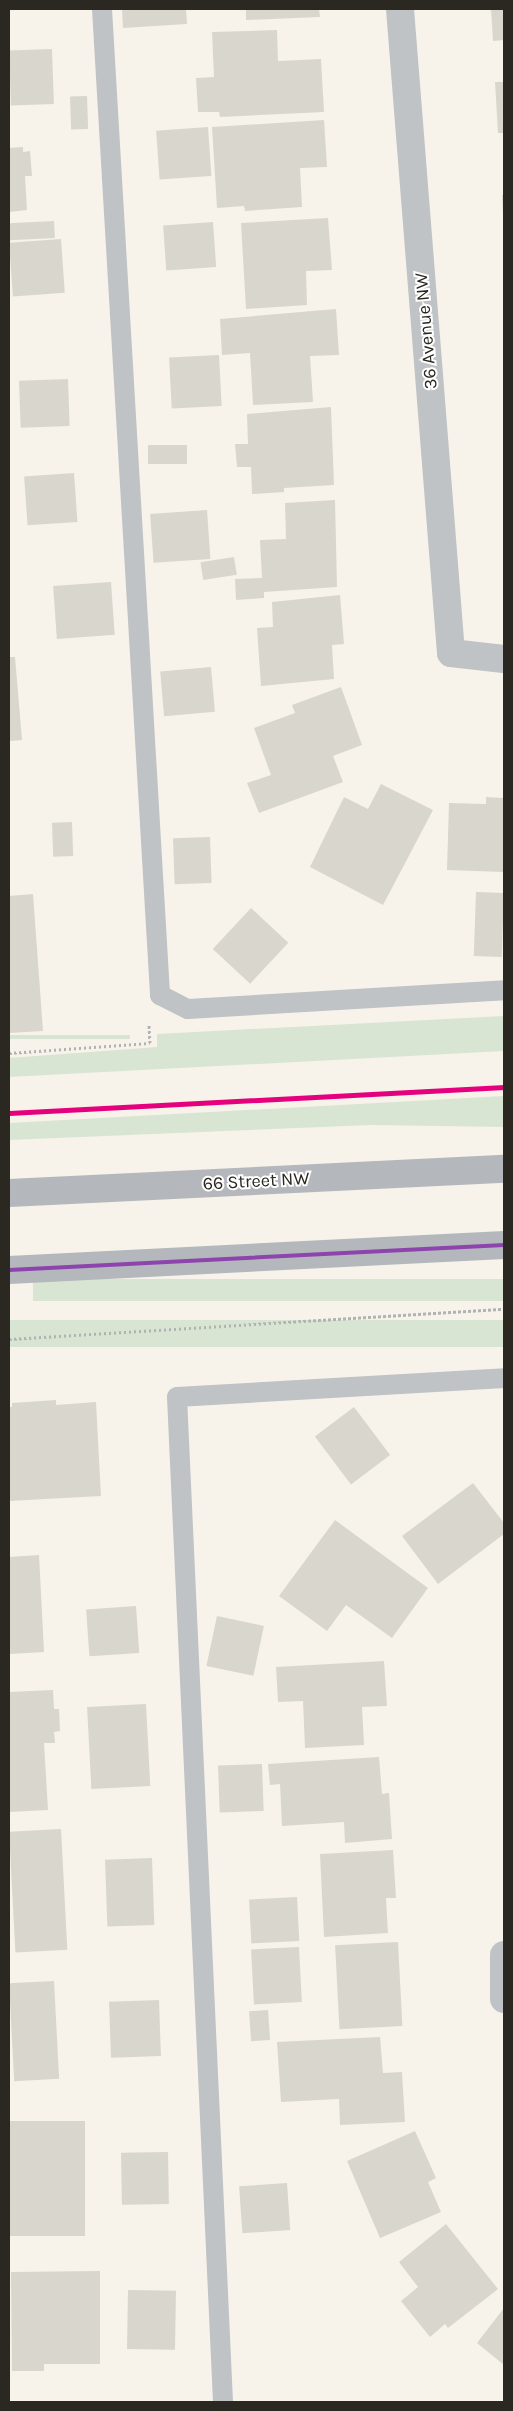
<!DOCTYPE html>
<html>
<head>
<meta charset="utf-8">
<style>
	body { margin:0 }
	#map { position:relative; width:513px; height:2411px; overflow:hidden; background:#f7f3ea; font-family:Karla,sans-serif }
	div>[style] { position:absolute }
	[style*='--x'] { left:calc(var(--x)*1px); top:calc(var(--y)*1px); width:calc(var(--w)*1px); rotate:calc(var(--a)*1deg) }
	.green>* { inset:0; background:#d9e5d3; transform-origin:0 0 }
	.building>* { inset:0; background:#d9d6ce; transform-origin:0 0 }
	.path>* { height:3px; margin-top:-1.5px; transform-origin:0; background:repeating-linear-gradient(90deg,#b1b2b2 0 2.5px,transparent 0 5px) }
	.lane>* { height:20px; margin:-10px; padding:0 10px; transform-origin:10px; border-radius:10px; background:#bfc3c5 }
	.street>* { height:28px; margin:-14px; padding:0 14px; transform-origin:14px; border-radius:14px; background:#bfc3c5 }
	.secondary>* { height:28px; margin:-14px; padding:0 14px; transform-origin:14px; border-radius:14px; background:#b4b8bc }
	.bus-1>* { height:4px; margin:-2px; padding:0 2px; transform-origin:2px; border-radius:2px; background:#8e44ad }
	.rail-1>* { height:5px; margin:-2.5px; padding:0 2.5px; transform-origin:2.5px; border-radius:2.5px; background:#e5007d }
	span { translate:-50% -50%; white-space:nowrap; text-align:center; line-height:1.15; -webkit-text-stroke:4px #fff; paint-order:stroke }
	.street-label { font-size:18px; color:#2a2821 }
	.frame { position:absolute; inset:0; border:10px solid #2a2821; pointer-events:none }
</style>
</head>
<body>
<div id="map">
	<div class="green">
		<div style="clip-path:polygon(504px 1016px,504px 1051px,9px 1077px,9px 1058px,157px 1047px,157px 1034px)"></div>
		<div style="left:130px;top:1035px;width:4px;height:121px;rotate:90deg"></div>
		<div style="clip-path:polygon(504px 1096px,504px 1127px,371px 1125px,9px 1140px,9px 1123px)"></div>
		<div style="left:504px;top:1279px;width:22px;height:471px;rotate:90deg"></div>
		<div style="left:504px;top:1320px;width:27px;height:496px;rotate:90deg"></div>
	</div>
	<div class="building">
		<div style="clip-path:polygon(122px 9px,186px 9px,187px 24px,123px 28px)"></div>
		<div style="clip-path:polygon(246px 9px,319px 9px,320px 17px,246px 20px)"></div>
		<div style="clip-path:polygon(491px 9px,504px 9px,504px 40px,493px 41px)"></div>
		<div style="clip-path:polygon(277px 30px,278px 61px,321px 59px,324px 112px,220px 117px,219px 112px,198px 112px,196px 78px,214px 77px,212px 32px)"></div>
		<div style="left:52px;top:49px;width:55px;height:43px;rotate:88deg"></div>
		<div style="clip-path:polygon(495px 82px,504px 82px,504px 133px,498px 133px)"></div>
		<div style="left:87px;top:96px;width:33px;height:17px;rotate:88deg"></div>
		<div style="clip-path:polygon(324px 120px,327px 167px,300px 168px,302px 207px,245px 211px,244px 206px,217px 208px,212px 127px)"></div>
		<div style="left:208px;top:127px;width:49px;height:52px;rotate:86deg"></div>
		<div style="clip-path:polygon(23px 147px,23px 152px,30px 151px,32px 176px,25px 176px,27px 210px,9px 212px,9px 148px)"></div>
		<div style="clip-path:polygon(502px 195px,504px 195px,504px 213px,503px 213px)"></div>
		<div style="clip-path:polygon(328px 218px,332px 270px,306px 271px,307px 305px,246px 309px,241px 223px)"></div>
		<div style="left:54px;top:221px;width:17px;height:45px;rotate:87deg"></div>
		<div style="left:213px;top:222px;width:45px;height:50px;rotate:86deg"></div>
		<div style="left:61px;top:239px;width:54px;height:52px;rotate:86deg"></div>
		<div style="clip-path:polygon(336px 309px,339px 355px,310px 356px,313px 402px,253px 405px,250px 353px,222px 355px,220px 319px)"></div>
		<div style="left:219px;top:355px;width:51px;height:50px;rotate:87deg"></div>
		<div style="left:68px;top:379px;width:47px;height:49px;rotate:88deg"></div>
		<div style="clip-path:polygon(331px 407px,334px 485px,284px 488px,284px 492px,252px 494px,251px 467px,237px 467px,235px 444px,248px 444px,247px 414px)"></div>
		<div style="left:187px;top:445px;width:19px;height:39px;rotate:90deg"></div>
		<div style="left:74px;top:473px;width:49px;height:50px;rotate:86deg"></div>
		<div style="clip-path:polygon(335px 500px,337px 587px,264px 592px,264px 598px,236px 600px,235px 579px,262px 578px,260px 540px,286px 539px,285px 503px)"></div>
		<div style="left:207px;top:510px;width:49px;height:57px;rotate:86deg"></div>
		<div style="left:234px;top:557px;width:18px;height:34px;rotate:81deg"></div>
		<div style="left:111px;top:582px;width:53px;height:58px;rotate:86deg"></div>
		<div style="clip-path:polygon(340px 595px,344px 644px,332px 645px,334px 679px,261px 686px,257px 628px,273px 627px,272px 602px)"></div>
		<div style="clip-path:polygon(9px 657px,15px 657px,22px 740px,9px 741px)"></div>
		<div style="left:211px;top:667px;width:45px;height:51px;rotate:85deg"></div>
		<div style="clip-path:polygon(341px 687px,362px 745px,333px 756px,343px 782px,259px 813px,247px 783px,271px 775px,254px 728px,295px 713px,292px 705px)"></div>
		<div style="clip-path:polygon(381px 784px,433px 810px,383px 905px,310px 867px,344px 797px,368px 809px)"></div>
		<div style="clip-path:polygon(486px 797px,504px 798px,504px 872px,447px 870px,449px 803px,486px 804px)"></div>
		<div style="left:72px;top:822px;width:34px;height:20px;rotate:88deg"></div>
		<div style="left:210px;top:837px;width:46px;height:37px;rotate:88deg"></div>
		<div style="left:476px;top:892px;width:28px;height:64px;rotate:2deg"></div>
		<div style="clip-path:polygon(33px 894px,43px 1031px,9px 1033px,9px 896px)"></div>
		<div style="left:251px;top:908px;width:51px;height:56px;rotate:43deg"></div>
		<div style="clip-path:polygon(56px 1400px,56px 1405px,96px 1402px,101px 1496px,9px 1501px,9px 1407px,12px 1407px,12px 1403px)"></div>
		<div style="left:354px;top:1407px;width:60px;height:49px;rotate:53deg"></div>
		<div style="clip-path:polygon(473px 1483px,504px 1523px,504px 1534px,438px 1584px,402px 1536px)"></div>
		<div style="clip-path:polygon(335px 1520px,428px 1588px,392px 1638px,346px 1605px,327px 1631px,279px 1596px)"></div>
		<div style="clip-path:polygon(39px 1555px,44px 1652px,9px 1654px,9px 1557px)"></div>
		<div style="left:136px;top:1606px;width:47px;height:50px;rotate:86deg"></div>
		<div style="left:217px;top:1616px;width:48px;height:51px;rotate:12deg"></div>
		<div style="clip-path:polygon(384px 1661px,387px 1706px,362px 1707px,364px 1745px,305px 1748px,303px 1701px,278px 1702px,276px 1667px)"></div>
		<div style="clip-path:polygon(53px 1690px,54px 1709px,59px 1709px,60px 1731px,54px 1732px,55px 1743px,44px 1743px,48px 1810px,9px 1812px,9px 1692px)"></div>
		<div style="left:146px;top:1704px;width:82px;height:59px;rotate:87deg"></div>
		<div style="clip-path:polygon(379px 1757px,382px 1794px,389px 1793px,392px 1839px,345px 1843px,344px 1822px,282px 1826px,280px 1784px,270px 1785px,268px 1764px)"></div>
		<div style="left:262px;top:1764px;width:47px;height:44px;rotate:88deg"></div>
		<div style="left:61px;top:1829px;width:121px;height:52px;rotate:87deg"></div>
		<div style="clip-path:polygon(393px 1850px,396px 1898px,386px 1898px,388px 1933px,324px 1937px,320px 1854px)"></div>
		<div style="left:152px;top:1858px;width:67px;height:47px;rotate:88deg"></div>
		<div style="left:297px;top:1897px;width:44px;height:48px;rotate:87deg"></div>
		<div style="left:398px;top:1942px;width:84px;height:63px;rotate:87deg"></div>
		<div style="left:299px;top:1947px;width:55px;height:48px;rotate:87deg"></div>
		<div style="left:54px;top:1981px;width:98px;height:45px;rotate:87deg"></div>
		<div style="left:159px;top:2000px;width:56px;height:50px;rotate:88deg"></div>
		<div style="left:268px;top:2010px;width:30px;height:19px;rotate:86deg"></div>
		<div style="clip-path:polygon(380px 2037px,383px 2073px,402px 2072px,405px 2122px,340px 2125px,339px 2099px,281px 2102px,277px 2042px)"></div>
		<div style="left:9px;top:2121px;width:76px;height:115px"></div>
		<div style="clip-path:polygon(415px 2131px,436px 2178px,428px 2182px,441px 2212px,380px 2238px,347px 2161px)"></div>
		<div style="left:168px;top:2152px;width:52px;height:47px;rotate:89deg"></div>
		<div style="left:287px;top:2183px;width:47px;height:48px;rotate:86deg"></div>
		<div style="clip-path:polygon(446px 2224px,498px 2289px,448px 2328px,445px 2324px,430px 2337px,401px 2301px,418px 2287px,399px 2262px)"></div>
		<div style="clip-path:polygon(100px 2271px,100px 2364px,44px 2364px,44px 2371px,12px 2371px,11px 2272px)"></div>
		<div style="left:128px;top:2290px;width:48px;height:59px;rotate:1deg"></div>
		<div style="clip-path:polygon(504px 2308px,504px 2365px,477px 2343px)"></div>
	</div>
	<div class="path">
		<div style="--x:9;--y:1053;--w:141;--a:-4.1"></div>
		<div style="--x:150;--y:1043;--w:18;--a:-93"></div>
		<div style="--x:9;--y:1339;--w:496;--a:-3.5"></div>
	</div>
	<div class="lane">
		<div style="--x:102;--y:9;--w:988;--a:86.63"></div>
		<div style="--x:160;--y:995;--w:31;--a:27"></div>
		<div style="--x:188;--y:1009;--w:317;--a:-3.4"></div>
		<div style="--x:223;--y:2402;--w:1006;--a:-92.62"></div>
		<div style="--x:177;--y:1397;--w:328;--a:-3.3"></div>
	</div>
	<div class="street">
		<div style="--x:400;--y:9;--w:646;--a:85.47"></div>
		<div style="--x:451;--y:653;--w:53;--a:6.5"></div>
		<div style="--x:504;--y:1955;--w:44;--a:90"></div>
	</div>
	<div class="secondary">
		<div style="--x:9;--y:1193;--w:496;--a:-2.8"></div>
		<div style="--x:9;--y:1270;--w:496;--a:-2.9"></div>
	</div>
	<div class="bus-1">
		<div style="--x:9;--y:1270;--w:496;--a:-2.9"></div>
	</div>
	<div class="rail-1">
		<div style="--x:9;--y:1113;--w:496;--a:-3"></div>
	</div>
	<div class="street-label">
		<span style="left:426px;top:331px;rotate:-95deg">36 Avenue NW</span>
		<span style="left:256px;top:1181px;rotate:-3deg">66 Street NW</span>
	</div>
	<div class="frame"></div>
</div>
</body>
</html>
